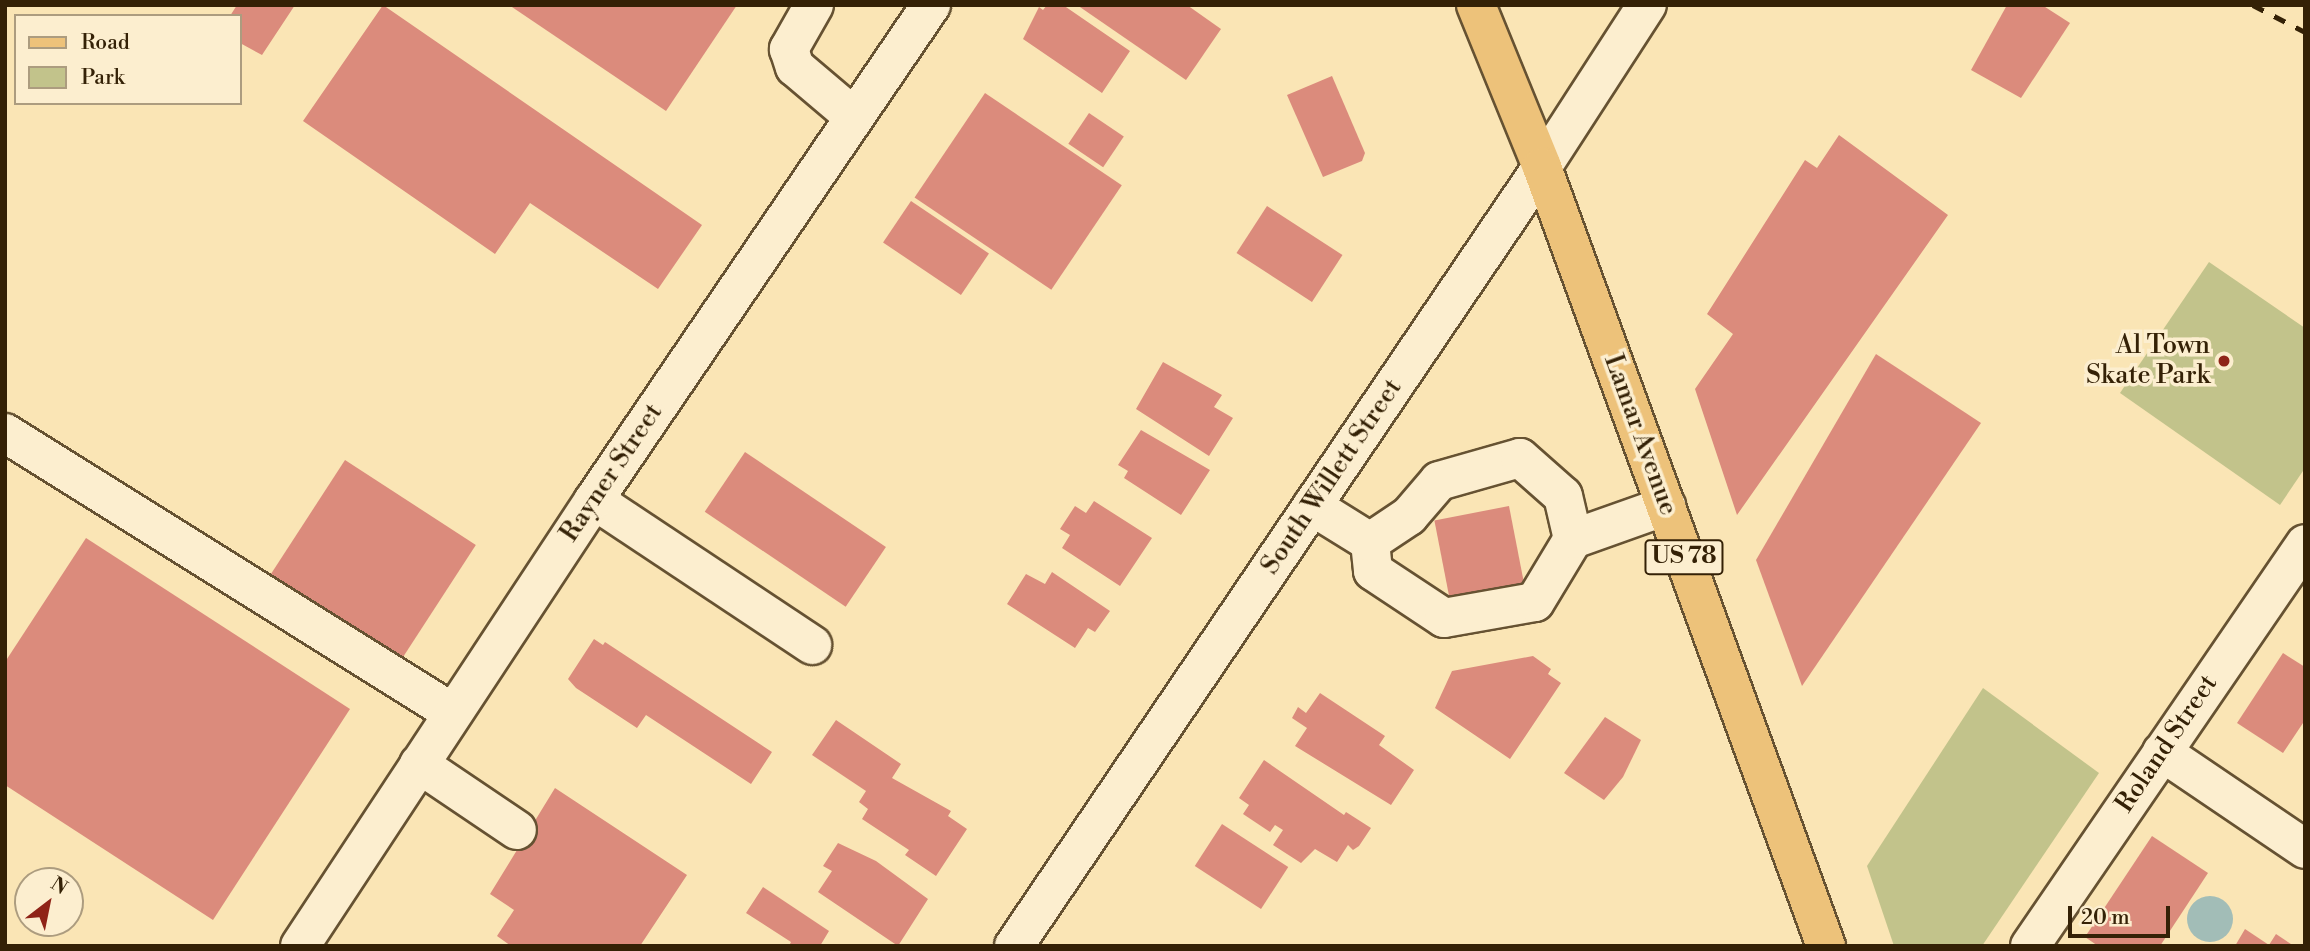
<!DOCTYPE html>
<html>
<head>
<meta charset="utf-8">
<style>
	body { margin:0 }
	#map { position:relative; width:2310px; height:951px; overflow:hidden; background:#fae5b5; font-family:"Libre Bodoni",serif }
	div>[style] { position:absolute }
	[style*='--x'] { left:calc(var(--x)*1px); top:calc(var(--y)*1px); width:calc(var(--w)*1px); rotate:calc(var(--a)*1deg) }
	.green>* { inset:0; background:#c2c38b }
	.water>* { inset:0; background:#a2bdb7 }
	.round { border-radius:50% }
	.building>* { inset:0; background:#db8b7c; transform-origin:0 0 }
	.roads { filter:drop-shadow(2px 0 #665232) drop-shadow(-2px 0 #665232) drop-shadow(0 2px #665232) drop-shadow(0 -2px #665232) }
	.minor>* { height:38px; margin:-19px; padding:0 19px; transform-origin:19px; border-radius:19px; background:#fceecf }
	.major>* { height:38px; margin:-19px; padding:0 19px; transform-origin:19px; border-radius:19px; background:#edc27a }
	.rail>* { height:5px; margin-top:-2.5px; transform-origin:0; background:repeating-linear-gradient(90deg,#342106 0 12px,transparent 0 24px) }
	.dots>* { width:19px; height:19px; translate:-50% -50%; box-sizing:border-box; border:4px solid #fceecf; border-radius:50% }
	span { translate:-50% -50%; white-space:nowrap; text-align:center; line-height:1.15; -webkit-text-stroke:7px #fceecf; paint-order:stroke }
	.shield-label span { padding:2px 5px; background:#fceecf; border:2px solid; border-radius:5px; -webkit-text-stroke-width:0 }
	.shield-label { font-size:24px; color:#342106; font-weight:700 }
	.poi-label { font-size:26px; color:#342106 }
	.right { translate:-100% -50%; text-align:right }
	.street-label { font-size:26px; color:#342106 }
	.frame { position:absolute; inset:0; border:7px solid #342106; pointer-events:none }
	.legend { position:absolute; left:14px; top:14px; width:228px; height:91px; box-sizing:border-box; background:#fceecf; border:2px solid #ac9c7f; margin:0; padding:9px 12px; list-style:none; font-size:21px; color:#342106 }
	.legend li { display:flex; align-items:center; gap:14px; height:35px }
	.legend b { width:35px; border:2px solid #ac9c7f }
	.north { position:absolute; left:14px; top:867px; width:70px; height:70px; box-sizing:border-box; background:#fceecf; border:2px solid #ac9c7f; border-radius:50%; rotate:32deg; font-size:19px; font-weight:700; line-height:28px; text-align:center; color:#342106 }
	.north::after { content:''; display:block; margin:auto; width:24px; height:32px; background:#8f2418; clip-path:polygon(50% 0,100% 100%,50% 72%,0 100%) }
	.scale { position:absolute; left:2068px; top:906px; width:102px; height:32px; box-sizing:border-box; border:4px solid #342106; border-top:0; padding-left:9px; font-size:21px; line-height:24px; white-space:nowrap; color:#342106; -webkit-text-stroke:5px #fceecf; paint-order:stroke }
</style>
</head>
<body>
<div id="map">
	<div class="green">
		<div style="clip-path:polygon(2209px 262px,2305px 328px,2305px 468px,2280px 505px,2120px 393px)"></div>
		<div style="clip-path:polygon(1983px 688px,2099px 773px,1982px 946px,1894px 946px,1867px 866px)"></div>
	</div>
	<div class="water">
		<div class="round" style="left:2187px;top:896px;width:46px;height:46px"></div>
	</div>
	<div class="building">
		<div style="clip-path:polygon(237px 5px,295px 5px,262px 55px,240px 43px,240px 16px,230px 16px)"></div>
		<div style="clip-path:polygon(383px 5px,702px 225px,658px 289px,530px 203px,495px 254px,303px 121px)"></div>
		<div style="clip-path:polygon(509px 5px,737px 5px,666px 111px)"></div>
		<div style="clip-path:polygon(1047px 5px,1063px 5px,1130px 51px,1102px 93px,1023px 39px,1039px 7px,1043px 10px)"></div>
		<div style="clip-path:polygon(1077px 5px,1187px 5px,1221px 29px,1186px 80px)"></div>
		<div style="clip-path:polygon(2007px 5px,2042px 5px,2070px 23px,2021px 98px,1971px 70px)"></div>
		<div style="clip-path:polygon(1332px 76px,1365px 153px,1362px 161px,1323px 177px,1287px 95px)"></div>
		<div style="left:985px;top:93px;width:165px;height:126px;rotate:34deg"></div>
		<div style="left:1089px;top:113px;width:42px;height:37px;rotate:34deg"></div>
		<div style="clip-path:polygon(1839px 135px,1948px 215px,1737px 515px,1695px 389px,1733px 334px,1707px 314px,1805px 160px,1817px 168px)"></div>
		<div style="left:911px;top:201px;width:94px;height:50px;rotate:34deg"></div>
		<div style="left:1267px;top:206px;width:90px;height:56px;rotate:33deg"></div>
		<div style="clip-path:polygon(1876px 354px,1981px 423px,1802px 686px,1756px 560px)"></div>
		<div style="clip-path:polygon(1163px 362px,1222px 395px,1214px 407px,1233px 418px,1209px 456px,1136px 409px)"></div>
		<div style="clip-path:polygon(1141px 430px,1210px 470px,1181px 515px,1124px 478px,1128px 471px,1118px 465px)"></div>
		<div style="left:745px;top:452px;width:170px;height:72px;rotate:34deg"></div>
		<div style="left:345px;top:460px;width:156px;height:136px;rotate:33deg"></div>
		<div style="clip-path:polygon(1094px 501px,1152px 538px,1120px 586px,1062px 548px,1070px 535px,1060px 529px,1075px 506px,1086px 513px)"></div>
		<div style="left:1509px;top:506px;width:82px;height:76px;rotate:79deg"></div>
		<div style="clip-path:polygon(86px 538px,350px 709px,213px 920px,5px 785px,5px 662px)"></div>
		<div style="clip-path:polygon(1052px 572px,1110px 611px,1095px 632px,1088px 628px,1075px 648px,1007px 604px,1026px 574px,1045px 584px)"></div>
		<div style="clip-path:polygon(594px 639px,603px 645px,605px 642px,772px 752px,751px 784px,646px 715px,637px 728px,576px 688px,568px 679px)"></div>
		<div style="clip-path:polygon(2283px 653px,2305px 667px,2305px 720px,2283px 753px,2237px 723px)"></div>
		<div style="clip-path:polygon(1533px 656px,1551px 669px,1548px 674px,1561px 683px,1510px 759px,1435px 708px,1452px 671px)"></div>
		<div style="clip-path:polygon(1320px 693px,1385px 736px,1379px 745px,1414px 770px,1391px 805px,1295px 746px,1307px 728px,1292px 718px,1298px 707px,1306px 713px)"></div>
		<div style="clip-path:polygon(1605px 717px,1641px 740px,1623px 777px,1604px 800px,1564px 773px)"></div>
		<div style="clip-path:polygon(836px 720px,901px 764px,892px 778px,951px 811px,948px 816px,967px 829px,936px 876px,905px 855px,909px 850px,862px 819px,868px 809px,859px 802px,866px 791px,812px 755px)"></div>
		<div style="clip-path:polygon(1264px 760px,1344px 815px,1346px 812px,1371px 828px,1359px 846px,1353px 850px,1348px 845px,1337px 862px,1315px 849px,1301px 863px,1273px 845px,1283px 830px,1275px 825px,1270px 832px,1243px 814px,1249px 805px,1239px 798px)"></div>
		<div style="clip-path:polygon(555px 788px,687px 875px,640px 946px,511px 946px,497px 936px,514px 910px,490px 894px)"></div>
		<div style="left:1222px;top:824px;width:79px;height:50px;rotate:33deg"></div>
		<div style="clip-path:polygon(2152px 836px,2208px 873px,2160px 946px,2098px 946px,2085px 937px)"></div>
		<div style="clip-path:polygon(838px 843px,876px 861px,928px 899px,898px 946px,818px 892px,832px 871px,823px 866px)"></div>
		<div style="clip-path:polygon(763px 887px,829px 931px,820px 946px,789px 946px,791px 942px,746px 913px)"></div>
		<div style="clip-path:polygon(2245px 929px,2269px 945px,2276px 934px,2294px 946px,2235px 946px)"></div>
	</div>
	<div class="roads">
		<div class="minor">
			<div style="--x:814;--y:5;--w:51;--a:119.6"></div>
			<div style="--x:789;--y:49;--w:19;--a:72"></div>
			<div style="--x:795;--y:67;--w:77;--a:40.3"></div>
			<div style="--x:5;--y:433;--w:528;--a:32.01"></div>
			<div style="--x:594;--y:500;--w:262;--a:33.6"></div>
			<div style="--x:1312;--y:506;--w:68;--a:31.8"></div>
			<div style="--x:1370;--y:542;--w:29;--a:84"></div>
			<div style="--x:1373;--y:571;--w:85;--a:33.5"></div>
			<div style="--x:1444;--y:618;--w:92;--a:-10"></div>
			<div style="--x:1535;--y:602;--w:74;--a:-58.9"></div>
			<div style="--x:1573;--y:539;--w:99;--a:-19.5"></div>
			<div style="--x:1370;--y:542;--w:47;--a:-33.7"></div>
			<div style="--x:1409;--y:516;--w:46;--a:-49.4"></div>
			<div style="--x:1439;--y:481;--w:84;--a:-15.9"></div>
			<div style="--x:1520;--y:458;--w:57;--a:41.5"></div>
			<div style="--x:1563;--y:496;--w:44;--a:76.9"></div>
			<div style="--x:2162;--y:752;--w:173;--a:34.1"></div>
			<div style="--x:419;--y:764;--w:118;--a:34"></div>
			<div style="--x:300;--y:946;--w:534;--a:-56.61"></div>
			<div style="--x:594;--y:500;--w:599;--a:-55.75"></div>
			<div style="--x:1014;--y:946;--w:941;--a:-55.87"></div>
			<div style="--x:1542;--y:167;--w:193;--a:-57.1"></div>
			<div style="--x:2030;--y:946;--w:487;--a:-55.6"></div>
		</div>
		<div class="major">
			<div style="--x:1476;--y:5;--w:175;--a:67.8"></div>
			<div style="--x:1542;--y:167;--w:829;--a:69.97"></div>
		</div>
	</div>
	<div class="rail">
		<div style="--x:2253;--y:5;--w:59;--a:27.4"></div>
	</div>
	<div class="dots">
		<div style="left:2224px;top:361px;background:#8f2418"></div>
	</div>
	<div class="shield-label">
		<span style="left:1684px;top:557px">US 78</span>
	</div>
	<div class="poi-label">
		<span class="right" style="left:2210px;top:361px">Al Town<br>Skate Park</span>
	</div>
	<div class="street-label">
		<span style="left:1640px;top:435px;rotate:70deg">Lamar Avenue</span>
		<span style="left:612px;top:473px;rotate:-56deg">Rayner Street</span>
		<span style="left:1332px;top:477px;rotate:-56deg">South Willett Street</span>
		<span style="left:2167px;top:744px;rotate:-56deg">Roland Street</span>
	</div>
	<div class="frame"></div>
	<ul class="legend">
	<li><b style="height:9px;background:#edc27a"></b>Road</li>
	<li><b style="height:19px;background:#c2c38b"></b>Park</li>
	</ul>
	<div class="north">N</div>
	<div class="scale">20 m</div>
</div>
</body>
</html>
